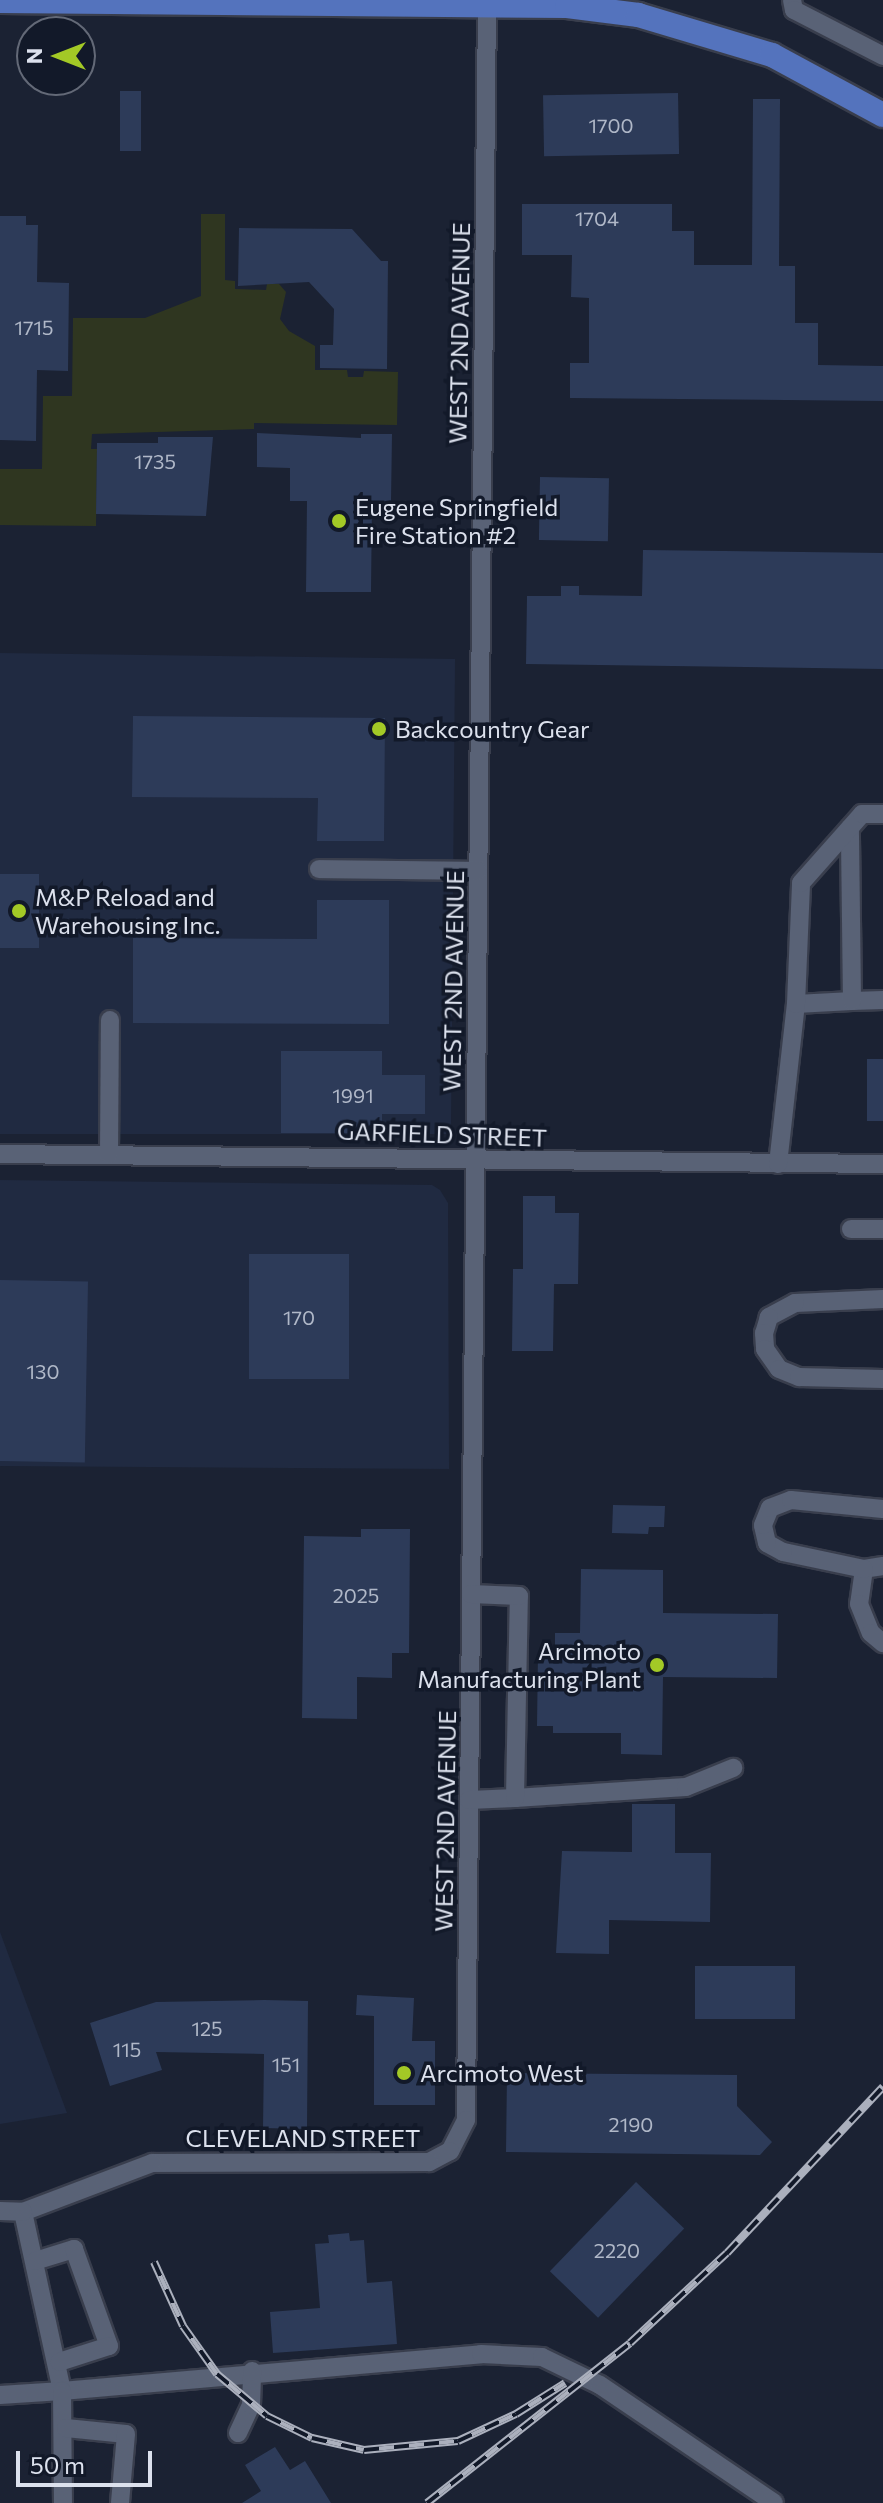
<!DOCTYPE html>
<html>
<head>
<meta charset="utf-8">
<style>
	body { margin:0 }
	#map { position:relative; width:883px; height:2503px; overflow:hidden; background:#1b2233; font-family:Commissioner,sans-serif }
	div>[style] { position:absolute }
	[style*='--x'] { left:calc(var(--x)*1px); top:calc(var(--y)*1px); width:calc(var(--w)*1px); rotate:calc(var(--a)*1deg) }
	.built>* { inset:0; background:#202a41 }
	.green>* { inset:0; background:#2f3620 }
	.building>* { inset:0; background:#2d3b59; transform-origin:0 0 }
	.roads { filter:drop-shadow(2px 0 #393e4d) drop-shadow(-2px 0 #393e4d) drop-shadow(0 2px #393e4d) drop-shadow(0 -2px #393e4d) }
	.minor>* { height:18px; margin:-9px; padding:0 9px; transform-origin:9px; border-radius:9px; background:#596276 }
	.major>* { height:24px; margin:-12px; padding:0 12px; transform-origin:12px; border-radius:12px; background:#5473bd }
	.rail>* { height:8px; margin-top:-4px; transform-origin:0; background:repeating-linear-gradient(90deg,#121929 0 15px,#abb0bd 0 30px); box-sizing:border-box; border-block:2px solid #abb0bd }
	.dots>* { width:22px; height:22px; translate:-50% -50%; box-sizing:border-box; border:4px solid #121929; border-radius:50% }
	span { translate:-50% -50%; white-space:nowrap; text-align:center; line-height:1.15; -webkit-text-stroke:7px #121929; paint-order:stroke }
	.number-label { font-size:20px; color:#b0b8c8 }
	.number-label span { -webkit-text-stroke-width:0 }
	.street-label { font-size:24px; color:#dce1ed }
	.poi-label { font-size:24px; color:#dce1ed }
	.left { translate:0 -50%; text-align:left }
	.right { translate:-100% -50%; text-align:right }
	.north { position:absolute; left:16px; top:16px; width:80px; height:80px; box-sizing:border-box; background:#121929; border:2px solid #636977; border-radius:50%; rotate:270deg; font-size:22px; font-weight:700; line-height:32px; text-align:center; color:#dce1ed }
	.north::after { content:''; display:block; margin:auto; width:28px; height:36px; background:#a3c926; clip-path:polygon(50% 0,100% 100%,50% 72%,0 100%) }
	.scale { position:absolute; left:16px; top:2451px; width:136px; height:36px; box-sizing:border-box; border:4px solid #dce1ed; border-top:0; padding-left:10px; font-size:24px; line-height:28px; white-space:nowrap; color:#dce1ed; -webkit-text-stroke:6px #121929; paint-order:stroke }
</style>
</head>
<body>
<div id="map">
	<div class="built">
		<div style="clip-path:polygon(0 653px,455px 659px,451px 1126px,446px 1134px,0 1134px)"></div>
		<div style="clip-path:polygon(0 1180px,432px 1185px,440px 1190px,448px 1203px,449px 1469px,0 1466px)"></div>
		<div style="clip-path:polygon(0 1932px,67px 2113px,0 2124px)"></div>
	</div>
	<div class="green">
		<div style="clip-path:polygon(201px 214px,225px 214px,225px 280px,235px 281px,235px 289px,266px 290px,267px 284px,279px 284px,286px 292px,280px 319px,289px 331px,315px 346px,315px 370px,347px 370px,348px 377px,363px 377px,364px 371px,398px 372px,397px 425px,254px 423px,254px 429px,92px 434px,91px 449px,97px 449px,96px 526px,0 525px,0 469px,42px 469px,43px 396px,72px 396px,73px 318px,145px 318px,201px 296px)"></div>
	</div>
	<div class="building">
		<div style="left:120px;top:91px;width:21px;height:60px"></div>
		<div style="left:678px;top:93px;width:61px;height:135px;rotate:89deg"></div>
		<div style="clip-path:polygon(753px 99px,780px 99px,779px 266px,795px 266px,795px 323px,818px 323px,818px 365px,883px 366px,883px 401px,570px 398px,570px 363px,589px 363px,589px 298px,571px 297px,572px 255px,522px 255px,522px 204px,672px 204px,672px 231px,694px 231px,694px 265px,752px 265px)"></div>
		<div style="clip-path:polygon(0 216px,26px 216px,26px 225px,38px 225px,37px 282px,69px 283px,68px 371px,37px 370px,36px 441px,0 440px)"></div>
		<div style="clip-path:polygon(239px 228px,352px 229px,381px 261px,388px 261px,387px 369px,320px 368px,320px 345px,333px 345px,334px 309px,309px 282px,238px 286px)"></div>
		<div style="clip-path:polygon(257px 433px,361px 438px,361px 434px,392px 434px,391px 502px,372px 502px,371px 592px,306px 592px,307px 501px,290px 501px,290px 468px,257px 467px)"></div>
		<div style="clip-path:polygon(158px 437px,213px 437px,206px 516px,96px 514px,97px 443px,158px 443px)"></div>
		<div style="left:540px;top:477px;width:69px;height:63px;rotate:1deg"></div>
		<div style="clip-path:polygon(643px 550px,883px 553px,883px 669px,526px 664px,527px 596px,561px 596px,561px 586px,579px 586px,579px 595px,642px 596px)"></div>
		<div style="clip-path:polygon(133px 716px,385px 718px,384px 841px,317px 841px,318px 798px,132px 797px)"></div>
		<div style="left:0;top:874px;width:39px;height:74px"></div>
		<div style="clip-path:polygon(317px 900px,389px 900px,389px 1024px,133px 1023px,133px 938px,317px 939px)"></div>
		<div style="clip-path:polygon(281px 1051px,382px 1051px,382px 1075px,425px 1075px,425px 1114px,382px 1114px,382px 1133px,281px 1133px)"></div>
		<div style="left:867px;top:1059px;width:16px;height:62px"></div>
		<div style="clip-path:polygon(523px 1196px,555px 1196px,555px 1213px,579px 1213px,578px 1284px,554px 1284px,553px 1351px,512px 1351px,513px 1269px,523px 1269px)"></div>
		<div style="left:249px;top:1254px;width:100px;height:125px"></div>
		<div style="left:0;top:1280px;width:88px;height:181px;rotate:1deg"></div>
		<div style="clip-path:polygon(613px 1505px,665px 1506px,664px 1527px,649px 1527px,648px 1534px,612px 1533px)"></div>
		<div style="clip-path:polygon(361px 1529px,410px 1529px,409px 1653px,392px 1653px,392px 1678px,357px 1677px,357px 1719px,302px 1718px,304px 1536px,361px 1537px)"></div>
		<div style="clip-path:polygon(581px 1569px,663px 1570px,663px 1613px,778px 1614px,777px 1678px,663px 1677px,662px 1755px,621px 1754px,621px 1733px,553px 1733px,553px 1726px,537px 1726px,538px 1652px,555px 1652px,555px 1633px,580px 1633px)"></div>
		<div style="clip-path:polygon(632px 1804px,675px 1804px,675px 1853px,711px 1853px,710px 1922px,609px 1920px,609px 1954px,556px 1953px,562px 1851px,632px 1852px)"></div>
		<div style="left:695px;top:1966px;width:100px;height:53px"></div>
		<div style="clip-path:polygon(357px 1995px,414px 1998px,412px 2041px,435px 2041px,435px 2105px,374px 2105px,374px 2016px,356px 2015px)"></div>
		<div style="clip-path:polygon(264px 2000px,308px 2001px,307px 2129px,263px 2128px,264px 2054px,156px 2052px,162px 2070px,110px 2086px,90px 2023px,156px 2002px)"></div>
		<div style="clip-path:polygon(507px 2073px,737px 2075px,737px 2106px,772px 2142px,760px 2155px,506px 2152px)"></div>
		<div style="left:636px;top:2182px;width:67px;height:124px;rotate:44deg"></div>
		<div style="clip-path:polygon(349px 2233px,350px 2241px,364px 2240px,367px 2283px,392px 2281px,397px 2344px,273px 2353px,270px 2312px,320px 2308px,315px 2244px,329px 2243px,328px 2235px)"></div>
		<div style="clip-path:polygon(275px 2447px,290px 2470px,305px 2461px,331px 2503px,242px 2503px,261px 2491px,245px 2465px)"></div>
	</div>
	<div class="roads">
		<div class="minor">
			<div style="--x:487;--y:0;--w:2120;--a:90.57"></div>
			<div style="--x:466;--y:2120;--w:35;--a:117"></div>
			<div style="--x:450;--y:2151;--w:24;--a:152"></div>
			<div style="--x:429;--y:2162;--w:277;--a:179.8"></div>
			<div style="--x:152;--y:2163;--w:138;--a:159.2"></div>
			<div style="--x:23;--y:2212;--w:183;--a:77.7"></div>
			<div style="--x:62;--y:2391;--w:421;--a:-5"></div>
			<div style="--x:481;--y:2354;--w:61;--a:2.8"></div>
			<div style="--x:542;--y:2357;--w:64;--a:25.8"></div>
			<div style="--x:600;--y:2385;--w:210;--a:34.1"></div>
			<div style="--x:792;--y:0;--w:10;--a:79"></div>
			<div style="--x:794;--y:10;--w:100;--a:27.3"></div>
			<div style="--x:319;--y:869;--w:159;--a:0.7"></div>
			<div style="--x:852;--y:1001;--w:31;--a:-2"></div>
			<div style="--x:796;--y:1004;--w:56;--a:-3.1"></div>
			<div style="--x:852;--y:1001;--w:173;--a:-90.7"></div>
			<div style="--x:0;--y:1154;--w:883;--a:0.65"></div>
			<div style="--x:109;--y:1154;--w:134;--a:-89.6"></div>
			<div style="--x:778;--y:1164;--w:161;--a:-83.6"></div>
			<div style="--x:796;--y:1004;--w:121;--a:-87.6"></div>
			<div style="--x:801;--y:883;--w:92;--a:-48.5"></div>
			<div style="--x:862;--y:814;--w:21;--a:0"></div>
			<div style="--x:851;--y:1229;--w:32;--a:0"></div>
			<div style="--x:883;--y:1299;--w:88;--a:177.4"></div>
			<div style="--x:795;--y:1303;--w:30;--a:152"></div>
			<div style="--x:769;--y:1317;--w:17;--a:107"></div>
			<div style="--x:764;--y:1333;--w:16;--a:86"></div>
			<div style="--x:765;--y:1349;--w:24;--a:55"></div>
			<div style="--x:779;--y:1369;--w:22;--a:22"></div>
			<div style="--x:799;--y:1377;--w:84;--a:1.4"></div>
			<div style="--x:883;--y:1566;--w:19;--a:171"></div>
			<div style="--x:864;--y:1569;--w:35;--a:98"></div>
			<div style="--x:859;--y:1604;--w:31;--a:68"></div>
			<div style="--x:871;--y:1633;--w:16;--a:40"></div>
			<div style="--x:864;--y:1569;--w:83;--a:-168.1"></div>
			<div style="--x:783;--y:1552;--w:18;--a:-151"></div>
			<div style="--x:767;--y:1543;--w:18;--a:-103"></div>
			<div style="--x:763;--y:1525;--w:18;--a:-68"></div>
			<div style="--x:770;--y:1508;--w:22;--a:-21"></div>
			<div style="--x:791;--y:1500;--w:92;--a:5.6"></div>
			<div style="--x:515;--y:1798;--w:171;--a:-3.7"></div>
			<div style="--x:686;--y:1787;--w:51;--a:-22"></div>
			<div style="--x:469;--y:1800;--w:46;--a:-2.5"></div>
			<div style="--x:515;--y:1798;--w:202;--a:-88.9"></div>
			<div style="--x:519;--y:1596;--w:48;--a:-177.6"></div>
			<div style="--x:0;--y:2211;--w:23;--a:2"></div>
			<div style="--x:35;--y:2261;--w:41;--a:-17.1"></div>
			<div style="--x:74;--y:2249;--w:103;--a:70.2"></div>
			<div style="--x:109;--y:2346;--w:52;--a:162.3"></div>
			<div style="--x:0;--y:2395;--w:62;--a:-3.7"></div>
			<div style="--x:62;--y:2391;--w:112;--a:89.5"></div>
			<div style="--x:66;--y:2428;--w:60;--a:5.7"></div>
			<div style="--x:126;--y:2434;--w:69;--a:95"></div>
			<div style="--x:238;--y:2433;--w:31;--a:-65"></div>
			<div style="--x:251;--y:2405;--w:34;--a:-88"></div>
		</div>
		<div class="major">
			<div style="--x:0;--y:1;--w:567;--a:0.51"></div>
			<div style="--x:567;--y:6;--w:72;--a:7.2"></div>
			<div style="--x:638;--y:15;--w:140;--a:16.6"></div>
			<div style="--x:772;--y:55;--w:126;--a:28.4"></div>
		</div>
	</div>
	<div class="rail">
		<div style="--x:154;--y:2262;--w:70;--a:65.6"></div>
		<div style="--x:183;--y:2326;--w:59;--a:54.7"></div>
		<div style="--x:217;--y:2374;--w:65;--a:40"></div>
		<div style="--x:267;--y:2416;--w:50;--a:26.1"></div>
		<div style="--x:312;--y:2438;--w:53;--a:13"></div>
		<div style="--x:364;--y:2450;--w:94;--a:-5.5"></div>
		<div style="--x:458;--y:2441;--w:64;--a:-25"></div>
		<div style="--x:516;--y:2414;--w:58;--a:-32.3"></div>
		<div style="--x:427;--y:2503;--w:258;--a:-38.2"></div>
		<div style="--x:630;--y:2343;--w:132;--a:-42.9"></div>
		<div style="--x:727;--y:2253;--w:228;--a:-46.8"></div>
	</div>
	<div class="dots">
		<div style="left:339px;top:521px;background:#a3c926"></div>
		<div style="left:379px;top:729px;background:#a3c926"></div>
		<div style="left:19px;top:911px;background:#a3c926"></div>
		<div style="left:657px;top:1665px;background:#a3c926"></div>
		<div style="left:404px;top:2073px;background:#a3c926"></div>
	</div>
	<div class="number-label">
		<span style="left:611px;top:125px">1700</span>
		<span style="left:597px;top:218px">1704</span>
		<span style="left:34px;top:327px">1715</span>
		<span style="left:155px;top:461px">1735</span>
		<span style="left:353px;top:1095px">1991</span>
		<span style="left:299px;top:1317px">170</span>
		<span style="left:43px;top:1371px">130</span>
		<span style="left:356px;top:1595px">2025</span>
		<span style="left:207px;top:2028px">125</span>
		<span style="left:127px;top:2049px">115</span>
		<span style="left:286px;top:2064px">151</span>
		<span style="left:631px;top:2124px">2190</span>
		<span style="left:617px;top:2250px">2220</span>
	</div>
	<div class="street-label">
		<span style="left:459px;top:333px;rotate:-89deg">WEST 2ND AVENUE</span>
		<span style="left:453px;top:981px;rotate:-89deg">WEST 2ND AVENUE</span>
		<span style="left:442px;top:1134px;rotate:2deg">GARFIELD STREET</span>
		<span style="left:445px;top:1821px;rotate:-89deg">WEST 2ND AVENUE</span>
		<span style="left:303px;top:2138px">CLEVELAND STREET</span>
	</div>
	<div class="poi-label">
		<span class="left" style="left:355px;top:521px">Eugene Springfield<br>Fire Station #2</span>
		<span class="left" style="left:395px;top:729px">Backcountry Gear</span>
		<span class="left" style="left:35px;top:911px">M&amp;P Reload and<br>Warehousing Inc.</span>
		<span class="right" style="left:641px;top:1665px">Arcimoto<br>Manufacturing Plant</span>
		<span class="left" style="left:420px;top:2073px">Arcimoto West</span>
	</div>
	<div class="north">N</div>
	<div class="scale">50 m</div>
</div>
</body>
</html>
